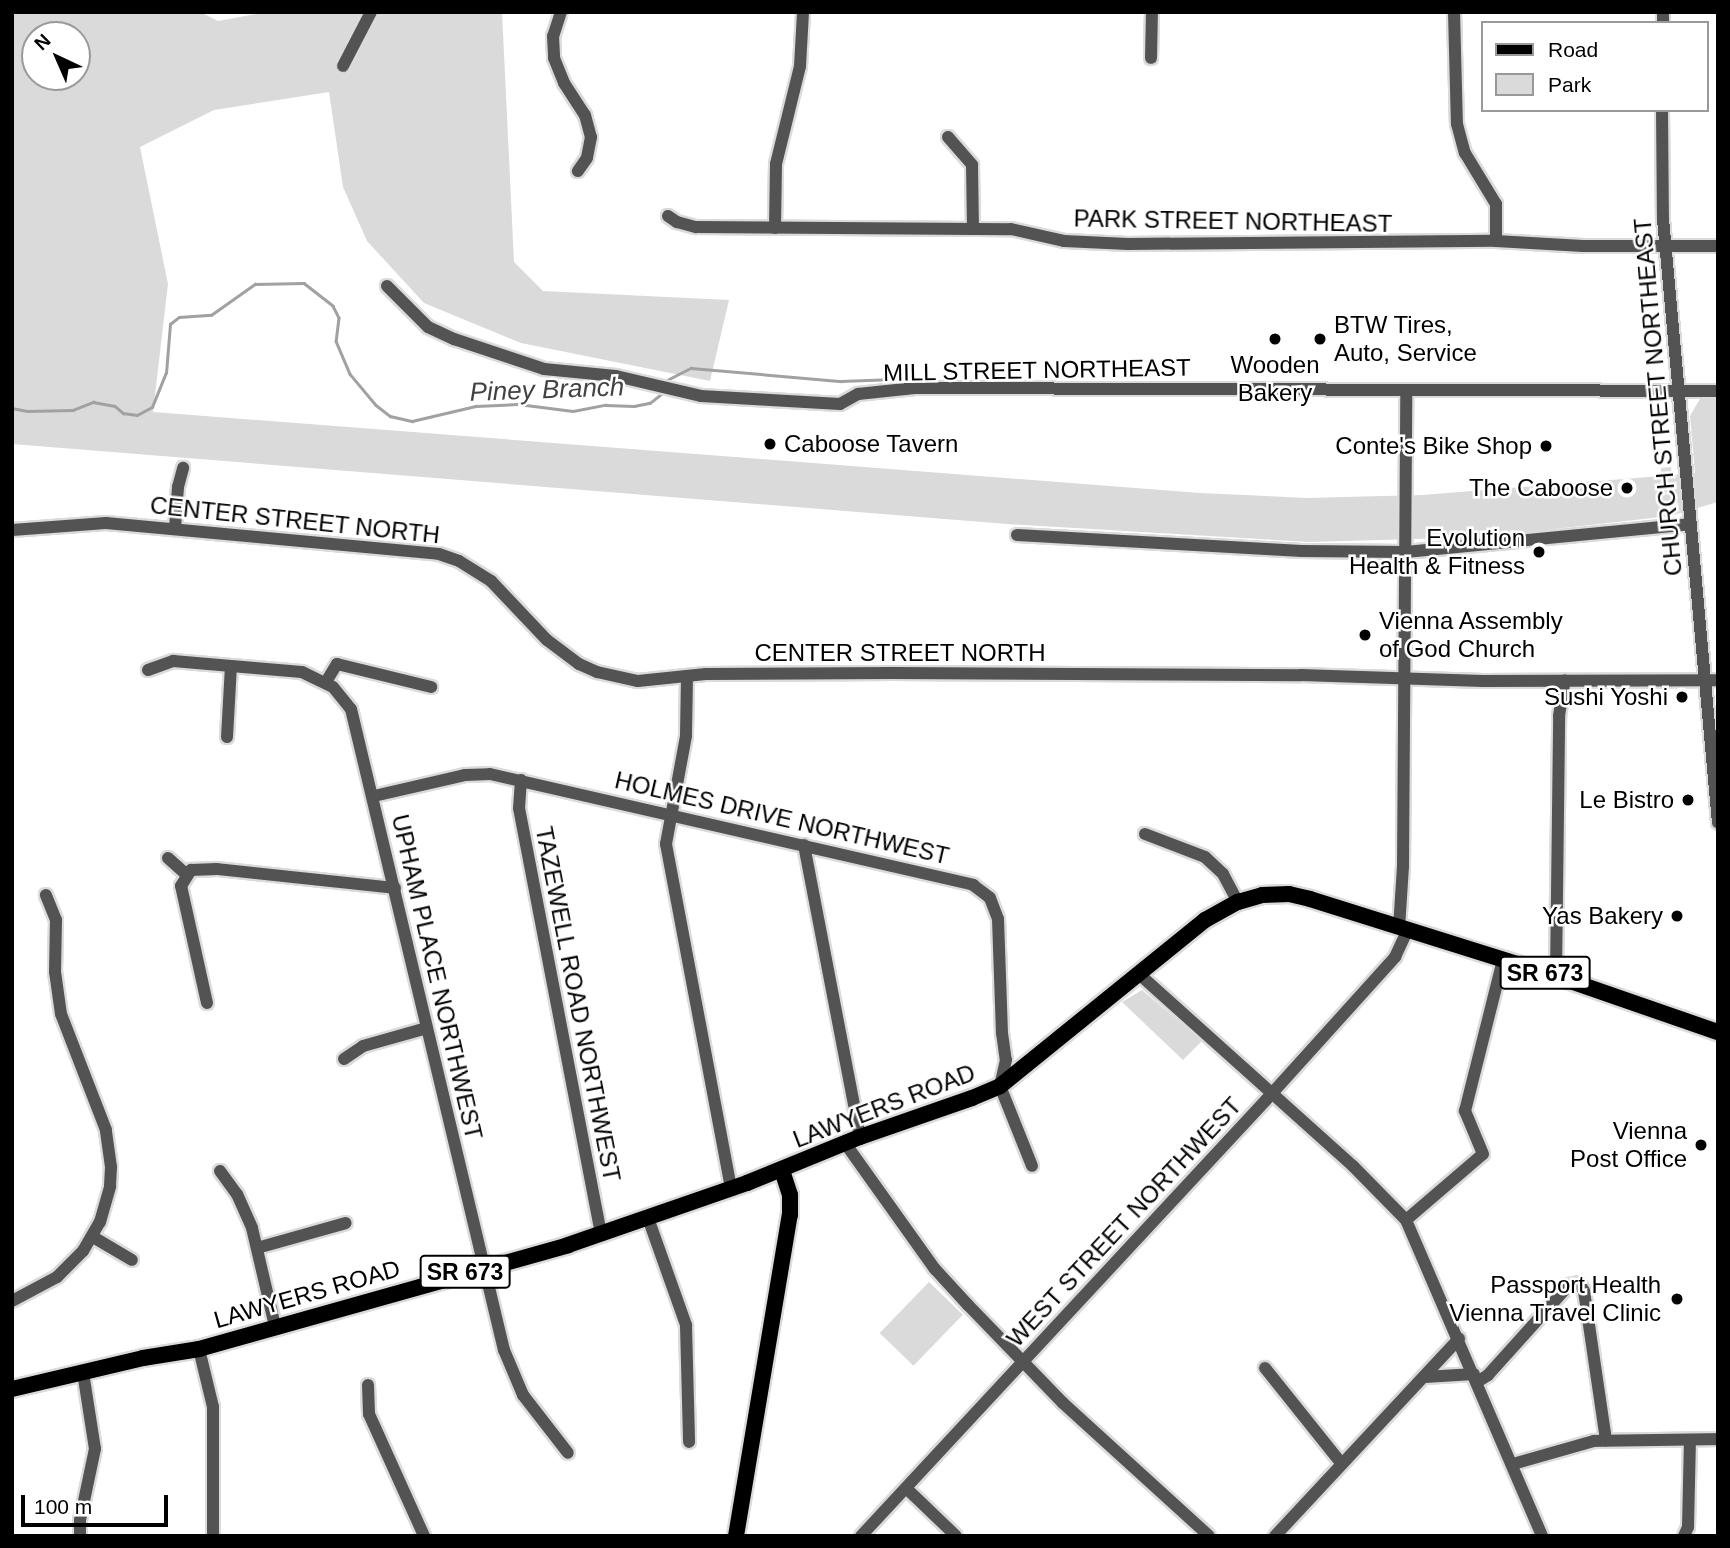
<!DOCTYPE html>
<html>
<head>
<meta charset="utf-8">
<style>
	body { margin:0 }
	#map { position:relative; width:1730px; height:1548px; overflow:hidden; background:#fff; font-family:Arial,sans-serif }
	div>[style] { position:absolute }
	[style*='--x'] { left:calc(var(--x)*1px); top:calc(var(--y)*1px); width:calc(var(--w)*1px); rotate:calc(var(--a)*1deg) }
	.green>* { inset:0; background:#dadada; transform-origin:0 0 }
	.stream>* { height:2.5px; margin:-1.25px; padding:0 1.25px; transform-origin:1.25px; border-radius:1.25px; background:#a1a1a1 }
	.roads { filter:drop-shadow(2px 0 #dbdbdb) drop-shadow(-2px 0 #dbdbdb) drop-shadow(0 2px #dbdbdb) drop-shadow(0 -2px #dbdbdb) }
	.minor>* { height:12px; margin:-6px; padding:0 6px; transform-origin:6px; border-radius:6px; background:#535353 }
	.major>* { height:16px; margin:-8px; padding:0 8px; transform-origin:8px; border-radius:8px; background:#000 }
	.dots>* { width:19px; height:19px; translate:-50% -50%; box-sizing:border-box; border:4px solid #fff; border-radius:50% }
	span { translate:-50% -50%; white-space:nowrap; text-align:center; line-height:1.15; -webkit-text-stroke:5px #fff; paint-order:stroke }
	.shield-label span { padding:2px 5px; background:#fff; border:2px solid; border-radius:5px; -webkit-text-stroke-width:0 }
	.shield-label { font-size:23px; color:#000; font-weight:700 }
	.street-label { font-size:24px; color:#000 }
	.poi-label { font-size:24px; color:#000 }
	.left { translate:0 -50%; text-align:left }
	.right { translate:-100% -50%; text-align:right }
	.water-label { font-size:26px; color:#424242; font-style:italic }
	.frame { position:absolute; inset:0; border:14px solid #000; pointer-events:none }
	.legend { position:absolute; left:1481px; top:21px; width:228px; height:91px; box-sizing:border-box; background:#fff; border:2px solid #999; margin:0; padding:9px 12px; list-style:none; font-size:21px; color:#000 }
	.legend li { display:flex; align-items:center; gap:14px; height:35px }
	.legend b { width:35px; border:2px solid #999 }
	.north { position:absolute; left:21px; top:21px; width:70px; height:70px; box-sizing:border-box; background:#fff; border:2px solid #999; border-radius:50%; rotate:316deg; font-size:19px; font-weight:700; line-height:28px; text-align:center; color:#000 }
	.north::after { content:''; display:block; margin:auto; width:24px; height:32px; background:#000; clip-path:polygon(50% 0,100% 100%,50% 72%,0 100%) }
	.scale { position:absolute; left:21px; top:1495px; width:147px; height:32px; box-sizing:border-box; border:4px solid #000; border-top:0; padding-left:9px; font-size:21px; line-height:24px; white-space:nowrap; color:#000; -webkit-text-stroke:5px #fff; paint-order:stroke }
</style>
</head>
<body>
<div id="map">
	<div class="green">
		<div style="clip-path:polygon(evenodd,12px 12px,200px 12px,218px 21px,267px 12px,502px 12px,514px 262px,543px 291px,729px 300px,710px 381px,521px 343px,424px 303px,367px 241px,343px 187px,329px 92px,214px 110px,140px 147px,168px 284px,153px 412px,1200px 493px,1307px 498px,1422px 495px,1661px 476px,1661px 468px,1671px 467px,1672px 475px,1695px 473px,1690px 416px,1701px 397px,1718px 395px,1718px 502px,1670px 516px,1485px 537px,1309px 542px,1007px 524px,12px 444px,12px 12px,35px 35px,77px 35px,77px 77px,35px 77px,35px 35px)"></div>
		<div style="clip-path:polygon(1142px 990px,1202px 1041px,1183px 1060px,1122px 1002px)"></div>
		<div style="left:929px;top:1282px;width:47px;height:71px;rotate:44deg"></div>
	</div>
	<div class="stream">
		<div style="--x:667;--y:380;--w:27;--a:-27"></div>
		<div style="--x:691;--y:368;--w:151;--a:5"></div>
		<div style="--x:841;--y:381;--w:80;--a:-2.1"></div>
		<div style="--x:12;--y:408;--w:15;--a:11"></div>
		<div style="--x:27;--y:411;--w:46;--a:-1.2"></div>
		<div style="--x:73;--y:410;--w:22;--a:-22"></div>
		<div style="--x:93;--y:402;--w:22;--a:10"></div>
		<div style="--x:115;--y:406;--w:11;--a:41"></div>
		<div style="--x:123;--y:413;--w:14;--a:8"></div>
		<div style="--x:137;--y:415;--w:17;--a:-28"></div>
		<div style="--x:152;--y:407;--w:37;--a:-68"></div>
		<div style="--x:166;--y:373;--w:49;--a:-85.3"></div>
		<div style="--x:170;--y:324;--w:11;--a:-38"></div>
		<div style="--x:179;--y:317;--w:32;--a:-4"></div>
		<div style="--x:211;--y:315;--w:54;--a:-35.2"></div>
		<div style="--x:255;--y:284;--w:49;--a:-1.2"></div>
		<div style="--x:304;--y:283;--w:37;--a:38"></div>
		<div style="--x:333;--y:306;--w:13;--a:63"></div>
		<div style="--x:339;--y:318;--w:23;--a:97"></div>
		<div style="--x:336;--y:341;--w:36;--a:67"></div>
		<div style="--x:350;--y:374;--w:40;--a:50"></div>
		<div style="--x:376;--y:405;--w:18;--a:38"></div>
		<div style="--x:390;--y:416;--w:23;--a:13"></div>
		<div style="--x:412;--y:421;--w:66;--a:-13.2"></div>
		<div style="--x:476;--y:406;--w:42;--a:-2.7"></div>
		<div style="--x:518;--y:404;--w:55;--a:7.3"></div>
		<div style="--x:573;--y:411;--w:33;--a:-11"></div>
		<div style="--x:605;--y:405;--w:29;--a:2"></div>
		<div style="--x:634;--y:406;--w:16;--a:-11"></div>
		<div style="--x:650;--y:403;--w:14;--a:-39"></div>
	</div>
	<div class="roads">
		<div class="minor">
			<div style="--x:561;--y:12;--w:25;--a:108"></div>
			<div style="--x:553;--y:36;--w:22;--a:87"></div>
			<div style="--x:554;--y:58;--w:27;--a:68"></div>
			<div style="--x:564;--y:83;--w:38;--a:57"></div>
			<div style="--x:585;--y:115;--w:23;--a:75"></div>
			<div style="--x:591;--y:137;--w:21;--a:101"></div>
			<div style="--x:587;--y:158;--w:16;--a:125"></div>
			<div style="--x:1454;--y:12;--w:112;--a:88.5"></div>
			<div style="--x:1457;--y:124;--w:30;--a:75"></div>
			<div style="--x:1465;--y:153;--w:60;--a:58.7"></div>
			<div style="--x:1496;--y:204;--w:37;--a:90"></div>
			<div style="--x:1663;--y:23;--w:11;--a:-90"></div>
			<div style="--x:1151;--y:58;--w:46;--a:-88.8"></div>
			<div style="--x:343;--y:66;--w:61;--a:-62.6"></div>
			<div style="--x:1662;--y:110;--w:109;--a:89.5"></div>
			<div style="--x:1663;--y:219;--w:606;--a:84.8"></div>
			<div style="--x:948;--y:137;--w:37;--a:49"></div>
			<div style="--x:972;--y:165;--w:64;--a:89.1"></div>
			<div style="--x:668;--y:216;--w:11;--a:34"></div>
			<div style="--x:677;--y:222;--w:20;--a:15"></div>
			<div style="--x:696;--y:227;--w:315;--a:0.4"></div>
			<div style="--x:1011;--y:229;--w:54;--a:12.8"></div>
			<div style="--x:1064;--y:241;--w:64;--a:2.7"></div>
			<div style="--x:1128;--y:244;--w:368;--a:-0.5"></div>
			<div style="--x:1496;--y:241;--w:87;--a:3.3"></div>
			<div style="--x:1583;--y:246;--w:135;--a:0"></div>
			<div style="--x:775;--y:228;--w:64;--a:-89.1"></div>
			<div style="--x:776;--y:164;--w:101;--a:-76.2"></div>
			<div style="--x:800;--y:66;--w:54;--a:-86.8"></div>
			<div style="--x:387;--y:286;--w:58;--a:45"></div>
			<div style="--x:428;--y:327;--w:29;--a:25"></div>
			<div style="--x:454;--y:339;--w:95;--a:18.4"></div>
			<div style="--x:544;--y:369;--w:72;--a:5.6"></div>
			<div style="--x:616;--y:376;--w:87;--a:13.2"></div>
			<div style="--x:701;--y:396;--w:139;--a:3.3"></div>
			<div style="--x:840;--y:404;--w:21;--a:-29"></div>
			<div style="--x:858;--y:394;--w:57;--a:-6"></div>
			<div style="--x:915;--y:388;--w:803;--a:0.21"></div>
			<div style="--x:175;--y:528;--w:41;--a:-85.8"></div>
			<div style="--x:178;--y:487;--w:20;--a:-75"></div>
			<div style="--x:12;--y:530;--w:94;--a:-4.3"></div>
			<div style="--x:106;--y:523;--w:334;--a:5.3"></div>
			<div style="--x:439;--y:554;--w:21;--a:19"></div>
			<div style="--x:459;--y:561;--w:38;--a:32"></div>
			<div style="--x:491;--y:581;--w:81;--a:46.5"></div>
			<div style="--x:547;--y:640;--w:40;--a:37"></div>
			<div style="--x:579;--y:664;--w:20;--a:24"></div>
			<div style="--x:597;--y:672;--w:42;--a:12.4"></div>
			<div style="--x:638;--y:681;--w:68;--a:-5.9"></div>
			<div style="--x:706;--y:674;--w:187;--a:-0.3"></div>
			<div style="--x:893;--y:673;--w:408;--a:0.3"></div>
			<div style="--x:1301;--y:675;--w:182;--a:1.9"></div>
			<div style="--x:1483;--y:681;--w:235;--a:-0.2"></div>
			<div style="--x:1017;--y:535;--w:285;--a:3.2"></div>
			<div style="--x:1302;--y:551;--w:104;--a:0.6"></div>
			<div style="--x:1406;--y:552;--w:285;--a:-5.6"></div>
			<div style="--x:148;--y:670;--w:27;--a:-20"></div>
			<div style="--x:173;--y:661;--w:129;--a:4.9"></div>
			<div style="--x:302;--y:672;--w:34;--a:26"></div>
			<div style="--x:333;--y:687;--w:28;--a:51"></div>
			<div style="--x:351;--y:709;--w:659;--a:76.58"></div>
			<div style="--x:504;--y:1350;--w:49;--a:67.1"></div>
			<div style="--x:523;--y:1395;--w:73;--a:52.2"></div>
			<div style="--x:687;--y:677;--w:59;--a:91"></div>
			<div style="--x:686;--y:736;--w:110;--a:100.5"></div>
			<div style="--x:666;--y:844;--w:351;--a:79.3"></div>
			<div style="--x:326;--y:682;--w:21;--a:-59"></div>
			<div style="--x:337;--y:664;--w:97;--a:13.7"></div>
			<div style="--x:227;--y:737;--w:71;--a:-86.8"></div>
			<div style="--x:521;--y:780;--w:28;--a:94"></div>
			<div style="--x:519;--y:808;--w:435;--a:79.1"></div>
			<div style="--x:374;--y:796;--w:93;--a:-13"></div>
			<div style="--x:465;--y:775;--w:25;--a:-2"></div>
			<div style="--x:490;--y:774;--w:496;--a:12.9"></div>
			<div style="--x:973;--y:885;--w:21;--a:37"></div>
			<div style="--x:990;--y:898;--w:22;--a:69"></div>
			<div style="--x:998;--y:919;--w:114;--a:88"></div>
			<div style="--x:1002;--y:1033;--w:27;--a:82"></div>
			<div style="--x:1006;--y:1060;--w:27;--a:103"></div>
			<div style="--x:1000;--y:1086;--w:86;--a:68.2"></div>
			<div style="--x:1145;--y:834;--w:64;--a:21"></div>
			<div style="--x:1205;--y:857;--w:25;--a:43"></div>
			<div style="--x:1223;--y:874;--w:32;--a:62"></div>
			<div style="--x:804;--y:845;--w:297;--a:79.1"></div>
			<div style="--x:168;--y:858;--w:24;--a:42"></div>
			<div style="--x:1399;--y:928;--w:62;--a:-86.3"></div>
			<div style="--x:1403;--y:866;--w:476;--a:-89.6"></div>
			<div style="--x:1139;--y:974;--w:288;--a:41.9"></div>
			<div style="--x:1353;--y:1166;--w:76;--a:45.5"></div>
			<div style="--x:1406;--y:1220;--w:344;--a:66.7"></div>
			<div style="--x:1556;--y:976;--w:260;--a:-89.3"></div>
			<div style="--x:1559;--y:716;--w:36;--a:-81"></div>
			<div style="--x:207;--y:1003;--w:120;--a:-102.5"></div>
			<div style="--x:181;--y:886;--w:19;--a:-58"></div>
			<div style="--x:191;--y:870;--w:26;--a:-2"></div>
			<div style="--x:217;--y:869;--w:179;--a:6.1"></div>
			<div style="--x:344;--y:1059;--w:23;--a:-34"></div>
			<div style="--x:363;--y:1046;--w:66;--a:-15.7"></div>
			<div style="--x:845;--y:1143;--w:155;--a:54.5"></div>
			<div style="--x:935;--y:1269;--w:49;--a:47.5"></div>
			<div style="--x:968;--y:1305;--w:136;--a:45.9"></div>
			<div style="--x:1063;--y:1403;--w:197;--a:42.3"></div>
			<div style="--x:220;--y:1171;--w:29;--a:54"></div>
			<div style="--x:237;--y:1194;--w:37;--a:66"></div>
			<div style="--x:252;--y:1228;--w:101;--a:76.8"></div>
			<div style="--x:648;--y:1218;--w:114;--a:70.4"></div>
			<div style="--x:686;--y:1325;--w:117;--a:88.5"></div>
			<div style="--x:1406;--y:1220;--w:101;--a:-40.6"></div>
			<div style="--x:1483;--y:1154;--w:47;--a:-112.7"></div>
			<div style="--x:1465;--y:1111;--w:156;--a:-75.9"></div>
			<div style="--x:93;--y:1237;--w:45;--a:30.5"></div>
			<div style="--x:257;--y:1248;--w:92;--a:-15.7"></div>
			<div style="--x:12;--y:1301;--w:51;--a:-28.1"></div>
			<div style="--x:57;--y:1277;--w:37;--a:-45"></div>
			<div style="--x:83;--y:1251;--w:34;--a:-60"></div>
			<div style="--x:100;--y:1222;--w:37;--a:-74"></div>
			<div style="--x:110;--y:1186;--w:19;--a:-87"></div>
			<div style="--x:111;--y:1167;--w:37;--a:-98"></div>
			<div style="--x:106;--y:1130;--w:124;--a:-111.2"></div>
			<div style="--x:61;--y:1014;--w:42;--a:-98.1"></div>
			<div style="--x:55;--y:972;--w:52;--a:-88.9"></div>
			<div style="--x:56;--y:920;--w:27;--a:-112"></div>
			<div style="--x:199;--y:1349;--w:60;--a:76.4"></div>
			<div style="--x:213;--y:1407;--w:129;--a:90"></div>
			<div style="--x:1265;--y:1368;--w:122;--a:51.3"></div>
			<div style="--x:1425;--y:1377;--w:49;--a:-3.5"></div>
			<div style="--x:1477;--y:1382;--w:13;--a:-32"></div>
			<div style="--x:1488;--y:1375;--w:121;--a:-48"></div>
			<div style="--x:1569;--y:1285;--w:10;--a:-11"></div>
			<div style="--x:1579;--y:1283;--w:9;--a:58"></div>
			<div style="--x:1584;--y:1291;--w:151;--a:81.6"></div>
			<div style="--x:368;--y:1385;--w:29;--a:88"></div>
			<div style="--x:369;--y:1414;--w:134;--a:65.7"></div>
			<div style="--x:1513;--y:1464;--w:84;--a:-15.9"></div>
			<div style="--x:1594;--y:1441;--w:124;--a:-0.9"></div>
			<div style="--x:906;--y:1488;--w:69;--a:43.8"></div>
			<div style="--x:80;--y:1536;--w:16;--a:-90"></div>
			<div style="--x:80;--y:1520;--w:73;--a:-78.1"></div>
			<div style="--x:95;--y:1449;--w:78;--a:-98.9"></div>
			<div style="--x:861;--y:1536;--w:595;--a:-47.11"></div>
			<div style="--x:1266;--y:1100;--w:193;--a:-47.9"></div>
			<div style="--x:1395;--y:957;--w:29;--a:-65"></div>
			<div style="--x:1275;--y:1536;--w:270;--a:-47"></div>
			<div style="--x:1684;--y:1536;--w:10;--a:-66"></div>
			<div style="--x:1688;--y:1527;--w:87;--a:-88.7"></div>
		</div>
		<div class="major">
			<div style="--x:12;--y:1389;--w:135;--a:-13.3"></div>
			<div style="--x:143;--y:1358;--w:57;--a:-9.1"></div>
			<div style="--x:199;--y:1349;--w:383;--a:-15.7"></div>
			<div style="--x:568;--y:1245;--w:189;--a:-19.1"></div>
			<div style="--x:747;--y:1183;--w:122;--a:-22.2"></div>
			<div style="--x:860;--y:1137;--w:119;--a:-19.2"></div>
			<div style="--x:972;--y:1098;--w:30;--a:-23"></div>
			<div style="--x:1000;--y:1086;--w:264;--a:-39"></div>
			<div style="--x:1205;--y:920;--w:38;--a:-29"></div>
			<div style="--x:1238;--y:902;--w:25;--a:-16"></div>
			<div style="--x:1262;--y:895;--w:27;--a:-2"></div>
			<div style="--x:1289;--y:894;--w:22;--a:13"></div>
			<div style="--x:1310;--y:899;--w:258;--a:17.4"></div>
			<div style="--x:1556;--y:976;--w:171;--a:19.1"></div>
			<div style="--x:736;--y:1536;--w:326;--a:-80.5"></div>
			<div style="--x:790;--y:1215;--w:20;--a:-90"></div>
			<div style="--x:790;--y:1195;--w:26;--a:-108"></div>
		</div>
	</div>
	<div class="dots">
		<div style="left:1275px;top:339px;background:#000"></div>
		<div style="left:1320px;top:339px;background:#000"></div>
		<div style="left:770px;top:444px;background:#000"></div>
		<div style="left:1546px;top:446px;background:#000"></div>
		<div style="left:1627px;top:488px;background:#000"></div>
		<div style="left:1539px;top:552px;background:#000"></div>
		<div style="left:1365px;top:635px;background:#000"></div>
		<div style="left:1682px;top:697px;background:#000"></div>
		<div style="left:1688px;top:800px;background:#000"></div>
		<div style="left:1677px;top:916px;background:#000"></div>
		<div style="left:1701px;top:1145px;background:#000"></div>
		<div style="left:1677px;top:1299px;background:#000"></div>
	</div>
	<div class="shield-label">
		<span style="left:1545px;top:973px">SR 673</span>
		<span style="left:465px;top:1272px">SR 673</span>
	</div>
	<div class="street-label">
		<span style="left:1233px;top:221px;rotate:1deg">PARK STREET NORTHEAST</span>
		<span style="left:1037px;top:370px;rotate:-1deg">MILL STREET NORTHEAST</span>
		<span style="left:1658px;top:397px;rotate:-95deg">CHURCH STREET NORTHEAST</span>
		<span style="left:295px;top:520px;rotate:6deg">CENTER STREET NORTH</span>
		<span style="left:900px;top:653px">CENTER STREET NORTH</span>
		<span style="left:782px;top:818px;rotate:13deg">HOLMES DRIVE NORTHWEST</span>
		<span style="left:437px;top:977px;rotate:77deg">UPHAM PLACE NORTHWEST</span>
		<span style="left:578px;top:1004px;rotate:79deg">TAZEWELL ROAD NORTHWEST</span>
		<span style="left:884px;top:1106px;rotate:-21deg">LAWYERS ROAD</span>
		<span style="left:1124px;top:1222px;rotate:-47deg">WEST STREET NORTHWEST</span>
		<span style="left:307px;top:1294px;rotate:-16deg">LAWYERS ROAD</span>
	</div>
	<div class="poi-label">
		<span class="left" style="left:1334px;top:339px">BTW Tires,<br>Auto, Service</span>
		<span style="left:1275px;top:379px">Wooden<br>Bakery</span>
		<span class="left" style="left:784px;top:444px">Caboose Tavern</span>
		<span class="right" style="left:1532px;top:446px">Conte's Bike Shop</span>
		<span class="right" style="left:1613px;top:488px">The Caboose</span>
		<span class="right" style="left:1525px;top:552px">Evolution<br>Health &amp; Fitness</span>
		<span class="left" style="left:1379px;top:635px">Vienna Assembly<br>of God Church</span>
		<span class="right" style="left:1668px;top:697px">Sushi Yoshi</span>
		<span class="right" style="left:1674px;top:800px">Le Bistro</span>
		<span class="right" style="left:1663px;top:916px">Yas Bakery</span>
		<span class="right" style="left:1687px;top:1145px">Vienna<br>Post Office</span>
		<span class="right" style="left:1661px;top:1299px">Passport Health<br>Vienna Travel Clinic</span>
	</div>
	<div class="water-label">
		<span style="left:547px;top:390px;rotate:-2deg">Piney Branch</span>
	</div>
	<div class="frame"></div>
	<ul class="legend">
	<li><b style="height:9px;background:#000"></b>Road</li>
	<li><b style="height:19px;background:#dadada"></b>Park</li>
	</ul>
	<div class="north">N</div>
	<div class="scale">100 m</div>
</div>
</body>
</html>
